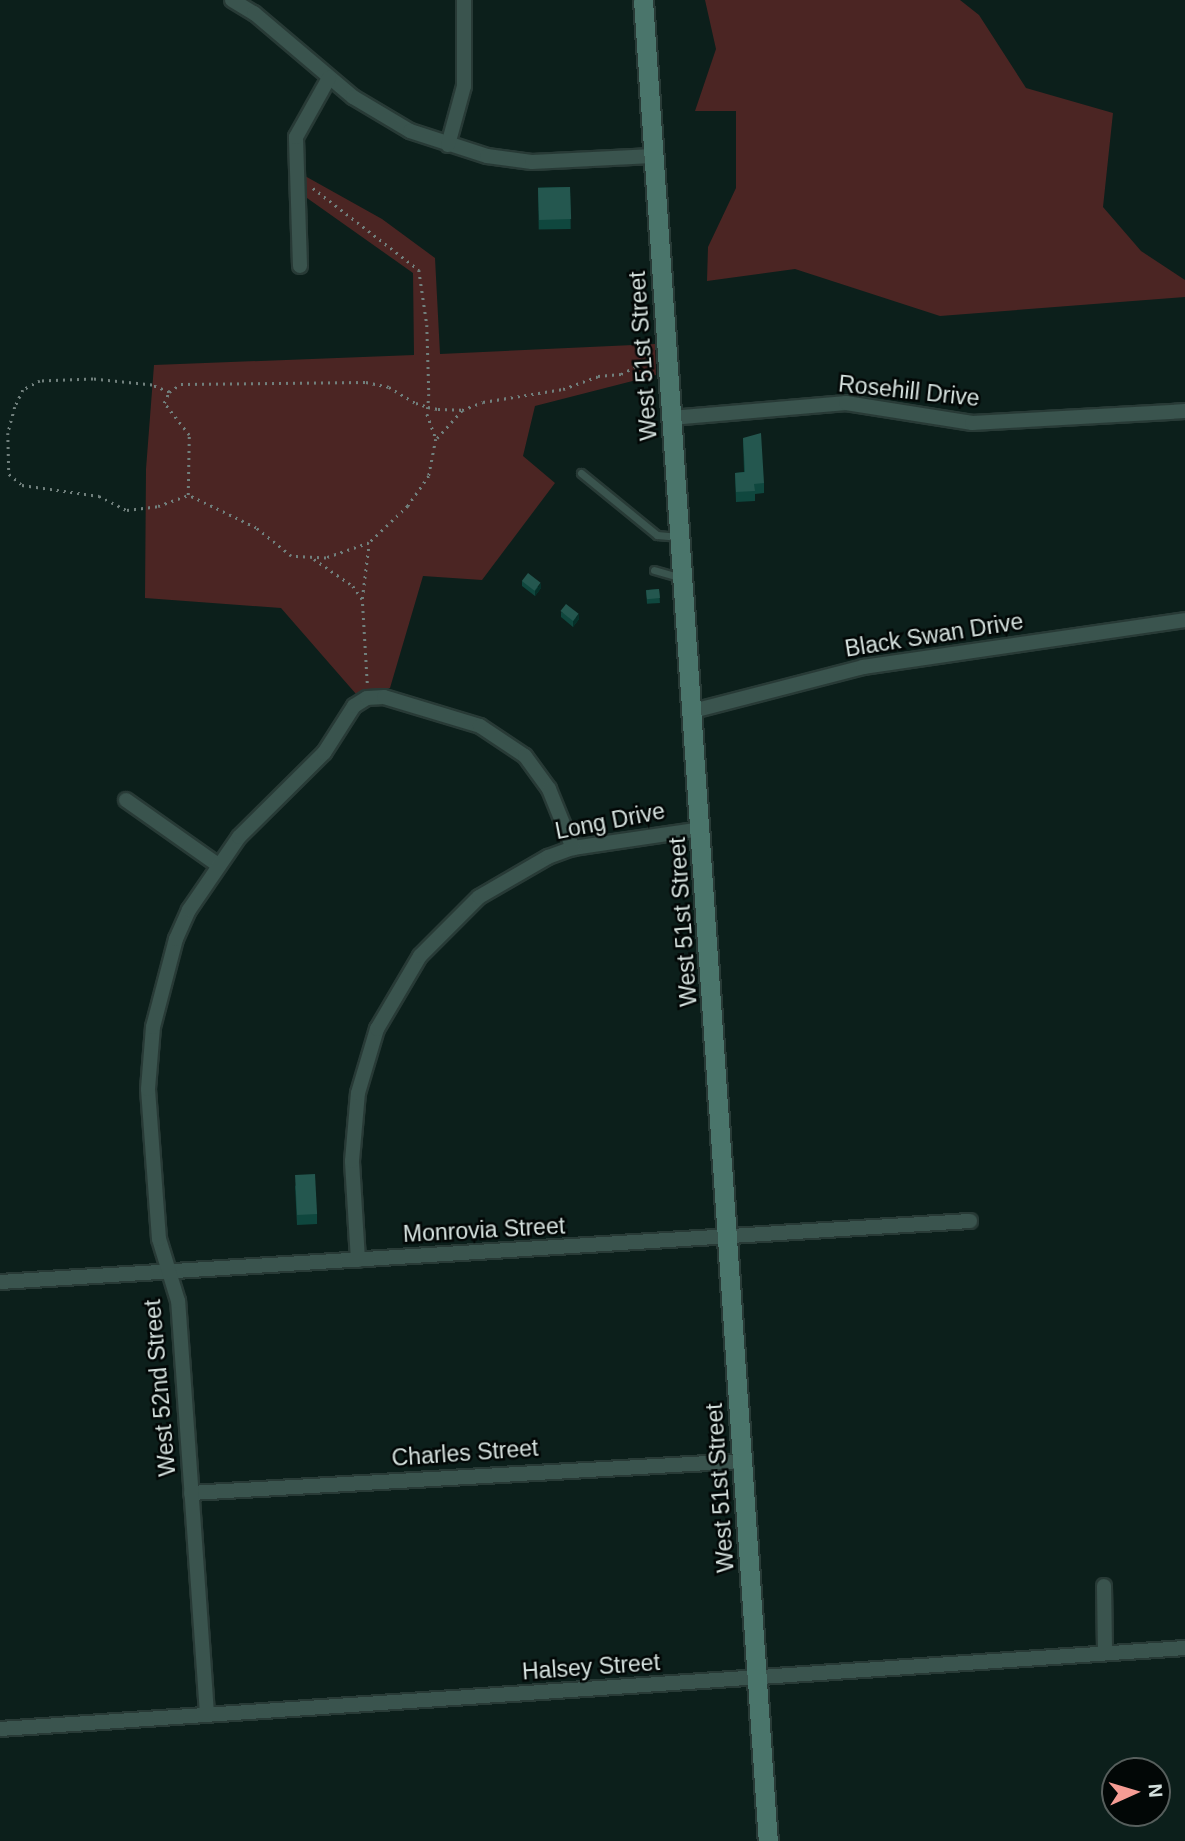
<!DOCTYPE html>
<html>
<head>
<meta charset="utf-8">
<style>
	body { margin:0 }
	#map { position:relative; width:1185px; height:1841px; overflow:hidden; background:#0c1f1b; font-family:Helvetica,sans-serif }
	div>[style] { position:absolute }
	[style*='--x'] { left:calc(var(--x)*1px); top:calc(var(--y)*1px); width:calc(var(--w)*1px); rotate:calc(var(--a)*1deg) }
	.green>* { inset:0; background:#4b2523 }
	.path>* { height:2.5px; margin-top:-1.25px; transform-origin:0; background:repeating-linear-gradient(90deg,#71807d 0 2px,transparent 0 7px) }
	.roads { filter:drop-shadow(2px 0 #283a36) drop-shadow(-2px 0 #283a36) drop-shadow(0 2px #283a36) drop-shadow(0 -2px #283a36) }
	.lane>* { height:7px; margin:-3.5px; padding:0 3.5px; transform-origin:3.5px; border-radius:3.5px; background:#3a544e }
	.street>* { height:14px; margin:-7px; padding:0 7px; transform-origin:7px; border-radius:7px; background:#3a544e }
	.secondary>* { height:19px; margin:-9.5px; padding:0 9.5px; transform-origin:9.5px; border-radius:9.5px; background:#4a756b }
	.wall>* { inset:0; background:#0f473e; transform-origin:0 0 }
	.shaded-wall>* { inset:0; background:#053029 }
	.building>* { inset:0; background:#24574f; transform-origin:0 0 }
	span { translate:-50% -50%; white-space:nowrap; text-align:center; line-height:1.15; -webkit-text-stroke:5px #020706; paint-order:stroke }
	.street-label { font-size:23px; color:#d5e1de }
	.north { position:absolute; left:1101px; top:1757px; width:70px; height:70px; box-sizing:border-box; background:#020706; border:2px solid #565e5c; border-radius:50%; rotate:86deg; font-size:19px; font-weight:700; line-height:28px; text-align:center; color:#d5e1de }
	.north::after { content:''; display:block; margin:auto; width:24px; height:32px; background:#f59c94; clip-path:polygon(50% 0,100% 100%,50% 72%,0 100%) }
</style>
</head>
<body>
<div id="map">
	<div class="green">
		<div style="clip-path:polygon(705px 0,960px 0,979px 15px,1026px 88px,1113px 113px,1103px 207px,1141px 251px,1185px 280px,1185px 297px,940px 316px,795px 269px,707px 281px,708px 247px,736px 188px,736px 111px,695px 111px,716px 49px)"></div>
		<div style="clip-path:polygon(305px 176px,382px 219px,435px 258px,440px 354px,655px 344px,656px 375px,535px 406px,523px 456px,555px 483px,482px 580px,423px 576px,390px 688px,356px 694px,281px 608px,145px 598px,146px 469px,154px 365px,414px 355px,413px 273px,307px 198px)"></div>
	</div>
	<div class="path">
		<div style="--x:313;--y:188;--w:134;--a:37.7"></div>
		<div style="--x:419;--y:270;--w:56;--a:81.7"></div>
		<div style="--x:427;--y:325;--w:69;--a:88.3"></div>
		<div style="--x:429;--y:394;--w:13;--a:94"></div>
		<div style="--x:428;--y:407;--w:7;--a:98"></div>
		<div style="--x:427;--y:414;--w:27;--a:70"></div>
		<div style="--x:436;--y:439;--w:38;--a:101"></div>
		<div style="--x:429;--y:476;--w:37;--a:125"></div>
		<div style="--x:408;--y:506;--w:54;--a:136.5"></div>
		<div style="--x:369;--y:543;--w:46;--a:160.8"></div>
		<div style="--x:326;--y:558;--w:35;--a:-177"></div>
		<div style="--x:291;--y:556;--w:45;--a:-141.3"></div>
		<div style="--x:256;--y:528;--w:76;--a:-154.1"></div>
		<div style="--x:188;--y:495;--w:60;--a:-89"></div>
		<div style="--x:189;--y:435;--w:41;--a:-128"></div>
		<div style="--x:164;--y:403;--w:12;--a:-66"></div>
		<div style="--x:169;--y:392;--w:14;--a:-34"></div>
		<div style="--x:181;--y:384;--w:185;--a:-0.6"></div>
		<div style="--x:366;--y:382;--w:24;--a:12"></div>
		<div style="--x:389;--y:387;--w:31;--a:31"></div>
		<div style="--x:416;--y:403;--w:13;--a:18"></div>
		<div style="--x:428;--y:407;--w:10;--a:11"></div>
		<div style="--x:438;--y:409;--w:24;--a:2"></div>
		<div style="--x:169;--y:392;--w:18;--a:-158"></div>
		<div style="--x:152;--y:385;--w:59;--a:-174.2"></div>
		<div style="--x:93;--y:379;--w:53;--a:177.8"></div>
		<div style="--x:40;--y:381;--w:19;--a:152"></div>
		<div style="--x:23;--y:390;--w:19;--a:115"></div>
		<div style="--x:15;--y:407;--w:27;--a:105"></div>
		<div style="--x:8;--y:433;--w:41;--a:88.6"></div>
		<div style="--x:9;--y:474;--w:17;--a:40"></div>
		<div style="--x:22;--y:485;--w:78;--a:8.1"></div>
		<div style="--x:99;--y:496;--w:31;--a:27"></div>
		<div style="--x:127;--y:510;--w:31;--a:-7"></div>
		<div style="--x:158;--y:506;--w:32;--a:-20"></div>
		<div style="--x:437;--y:438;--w:38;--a:-48"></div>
		<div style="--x:462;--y:410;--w:22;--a:-21"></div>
		<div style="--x:483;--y:402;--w:81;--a:-9.2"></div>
		<div style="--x:563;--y:389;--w:37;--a:-20"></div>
		<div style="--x:598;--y:376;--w:23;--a:-5"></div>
		<div style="--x:621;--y:374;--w:33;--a:-27"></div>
		<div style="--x:314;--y:559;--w:47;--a:34.7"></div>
		<div style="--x:353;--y:586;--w:16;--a:55"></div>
		<div style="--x:367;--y:683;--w:84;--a:-93.4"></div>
		<div style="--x:362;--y:599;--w:56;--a:-82.9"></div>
	</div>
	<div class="roads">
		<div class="lane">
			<div style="--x:581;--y:473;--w:98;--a:39.2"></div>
			<div style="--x:657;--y:535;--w:22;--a:5"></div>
			<div style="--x:654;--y:570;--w:29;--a:16"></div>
		</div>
		<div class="street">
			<div style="--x:232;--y:0;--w:26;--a:31"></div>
			<div style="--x:254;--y:13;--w:130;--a:40.3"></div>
			<div style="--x:353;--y:97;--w:66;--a:30.8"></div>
			<div style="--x:410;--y:131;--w:81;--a:18"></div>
			<div style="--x:487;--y:156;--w:45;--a:7.6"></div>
			<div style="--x:532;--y:162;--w:121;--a:-2.8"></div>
			<div style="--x:448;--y:145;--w:61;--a:-74.8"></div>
			<div style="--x:464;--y:86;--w:86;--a:-90"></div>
			<div style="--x:300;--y:266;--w:129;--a:-91.8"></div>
			<div style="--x:296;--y:137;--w:68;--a:-60.8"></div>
			<div style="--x:671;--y:418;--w:176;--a:-4.9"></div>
			<div style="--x:846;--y:403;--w:128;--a:9"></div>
			<div style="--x:972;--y:423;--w:213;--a:-3.2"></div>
			<div style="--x:693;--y:711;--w:176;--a:-14.5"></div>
			<div style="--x:863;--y:667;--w:325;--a:-8.3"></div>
			<div style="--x:126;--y:800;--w:113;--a:35.2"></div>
			<div style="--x:358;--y:1260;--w:99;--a:-93.5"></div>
			<div style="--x:352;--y:1161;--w:68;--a:-85"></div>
			<div style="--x:358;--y:1093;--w:67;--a:-73.5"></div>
			<div style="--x:377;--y:1029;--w:85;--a:-59.5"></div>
			<div style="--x:420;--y:956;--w:83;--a:-45"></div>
			<div style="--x:479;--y:897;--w:80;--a:-30.1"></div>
			<div style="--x:548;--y:857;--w:27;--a:-20"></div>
			<div style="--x:573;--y:848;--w:129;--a:-8.4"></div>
			<div style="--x:0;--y:1282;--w:972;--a:-3.6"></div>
			<div style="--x:191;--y:1493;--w:552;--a:-3.32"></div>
			<div style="--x:1104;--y:1586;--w:66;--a:89.1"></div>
			<div style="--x:207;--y:1714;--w:414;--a:-94"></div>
			<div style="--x:178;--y:1301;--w:65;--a:-107"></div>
			<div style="--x:159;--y:1239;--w:150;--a:-94.2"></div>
			<div style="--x:148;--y:1089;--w:62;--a:-85.4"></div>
			<div style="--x:153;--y:1027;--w:91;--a:-75.4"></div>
			<div style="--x:176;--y:939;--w:32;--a:-66"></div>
			<div style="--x:189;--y:910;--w:88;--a:-55.6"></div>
			<div style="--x:239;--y:837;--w:120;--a:-44.7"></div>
			<div style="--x:324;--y:753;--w:56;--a:-57.4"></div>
			<div style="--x:354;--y:706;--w:15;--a:-32"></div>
			<div style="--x:367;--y:698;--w:17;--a:-3"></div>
			<div style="--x:384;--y:697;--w:100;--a:16.8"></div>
			<div style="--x:480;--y:726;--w:54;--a:33.7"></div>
			<div style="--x:525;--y:756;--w:41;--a:54"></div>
			<div style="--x:549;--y:789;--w:64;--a:67.9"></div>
			<div style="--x:0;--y:1729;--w:1188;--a:-3.91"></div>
		</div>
		<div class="secondary">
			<div style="--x:643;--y:0;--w:1845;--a:86.12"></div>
		</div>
	</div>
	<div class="wall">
		<div style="left:570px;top:187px;width:42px;height:32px;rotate:89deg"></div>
		<div style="clip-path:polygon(743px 438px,764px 483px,764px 493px,755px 494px,755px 501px,736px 502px,735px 473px,744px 472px)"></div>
		<div style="clip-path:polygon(522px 581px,541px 588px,535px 596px,522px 586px)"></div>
		<div style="left:659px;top:589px;width:14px;height:13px;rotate:86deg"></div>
		<div style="clip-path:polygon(561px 612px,579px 619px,573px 627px,561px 617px)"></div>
		<div style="clip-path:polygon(295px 1185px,317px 1214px,317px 1224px,297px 1225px)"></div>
	</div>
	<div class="shaded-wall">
		<div style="clip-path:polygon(541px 583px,541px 588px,535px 596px,535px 591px)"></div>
		<div style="clip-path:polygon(579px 614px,579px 619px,573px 627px,573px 621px)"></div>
	</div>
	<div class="building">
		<div style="left:570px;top:187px;width:32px;height:32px;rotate:88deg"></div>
		<div style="clip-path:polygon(761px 433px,764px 483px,754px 484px,755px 491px,736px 492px,735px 473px,745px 472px,743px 438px)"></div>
		<div style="left:528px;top:573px;width:16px;height:10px;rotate:38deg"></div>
		<div style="left:659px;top:589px;width:9px;height:13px;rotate:84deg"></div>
		<div style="left:566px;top:604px;width:16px;height:9px;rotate:38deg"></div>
		<div style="left:315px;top:1174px;width:40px;height:20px;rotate:87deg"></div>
	</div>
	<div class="street-label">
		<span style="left:643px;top:356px;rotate:-94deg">West 51st Street</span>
		<span style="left:909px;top:391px;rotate:6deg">Rosehill Drive</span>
		<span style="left:934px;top:635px;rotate:-9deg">Black Swan Drive</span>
		<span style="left:610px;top:821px;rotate:-11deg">Long Drive</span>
		<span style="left:683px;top:922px;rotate:-94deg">West 51st Street</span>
		<span style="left:484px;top:1230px;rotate:-3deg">Monrovia Street</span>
		<span style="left:160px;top:1388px;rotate:-95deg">West 52nd Street</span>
		<span style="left:465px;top:1453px;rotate:-4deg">Charles Street</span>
		<span style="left:720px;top:1488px;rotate:-94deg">West 51st Street</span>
		<span style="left:591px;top:1667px;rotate:-4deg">Halsey Street</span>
	</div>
	<div class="north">N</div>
</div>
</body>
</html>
